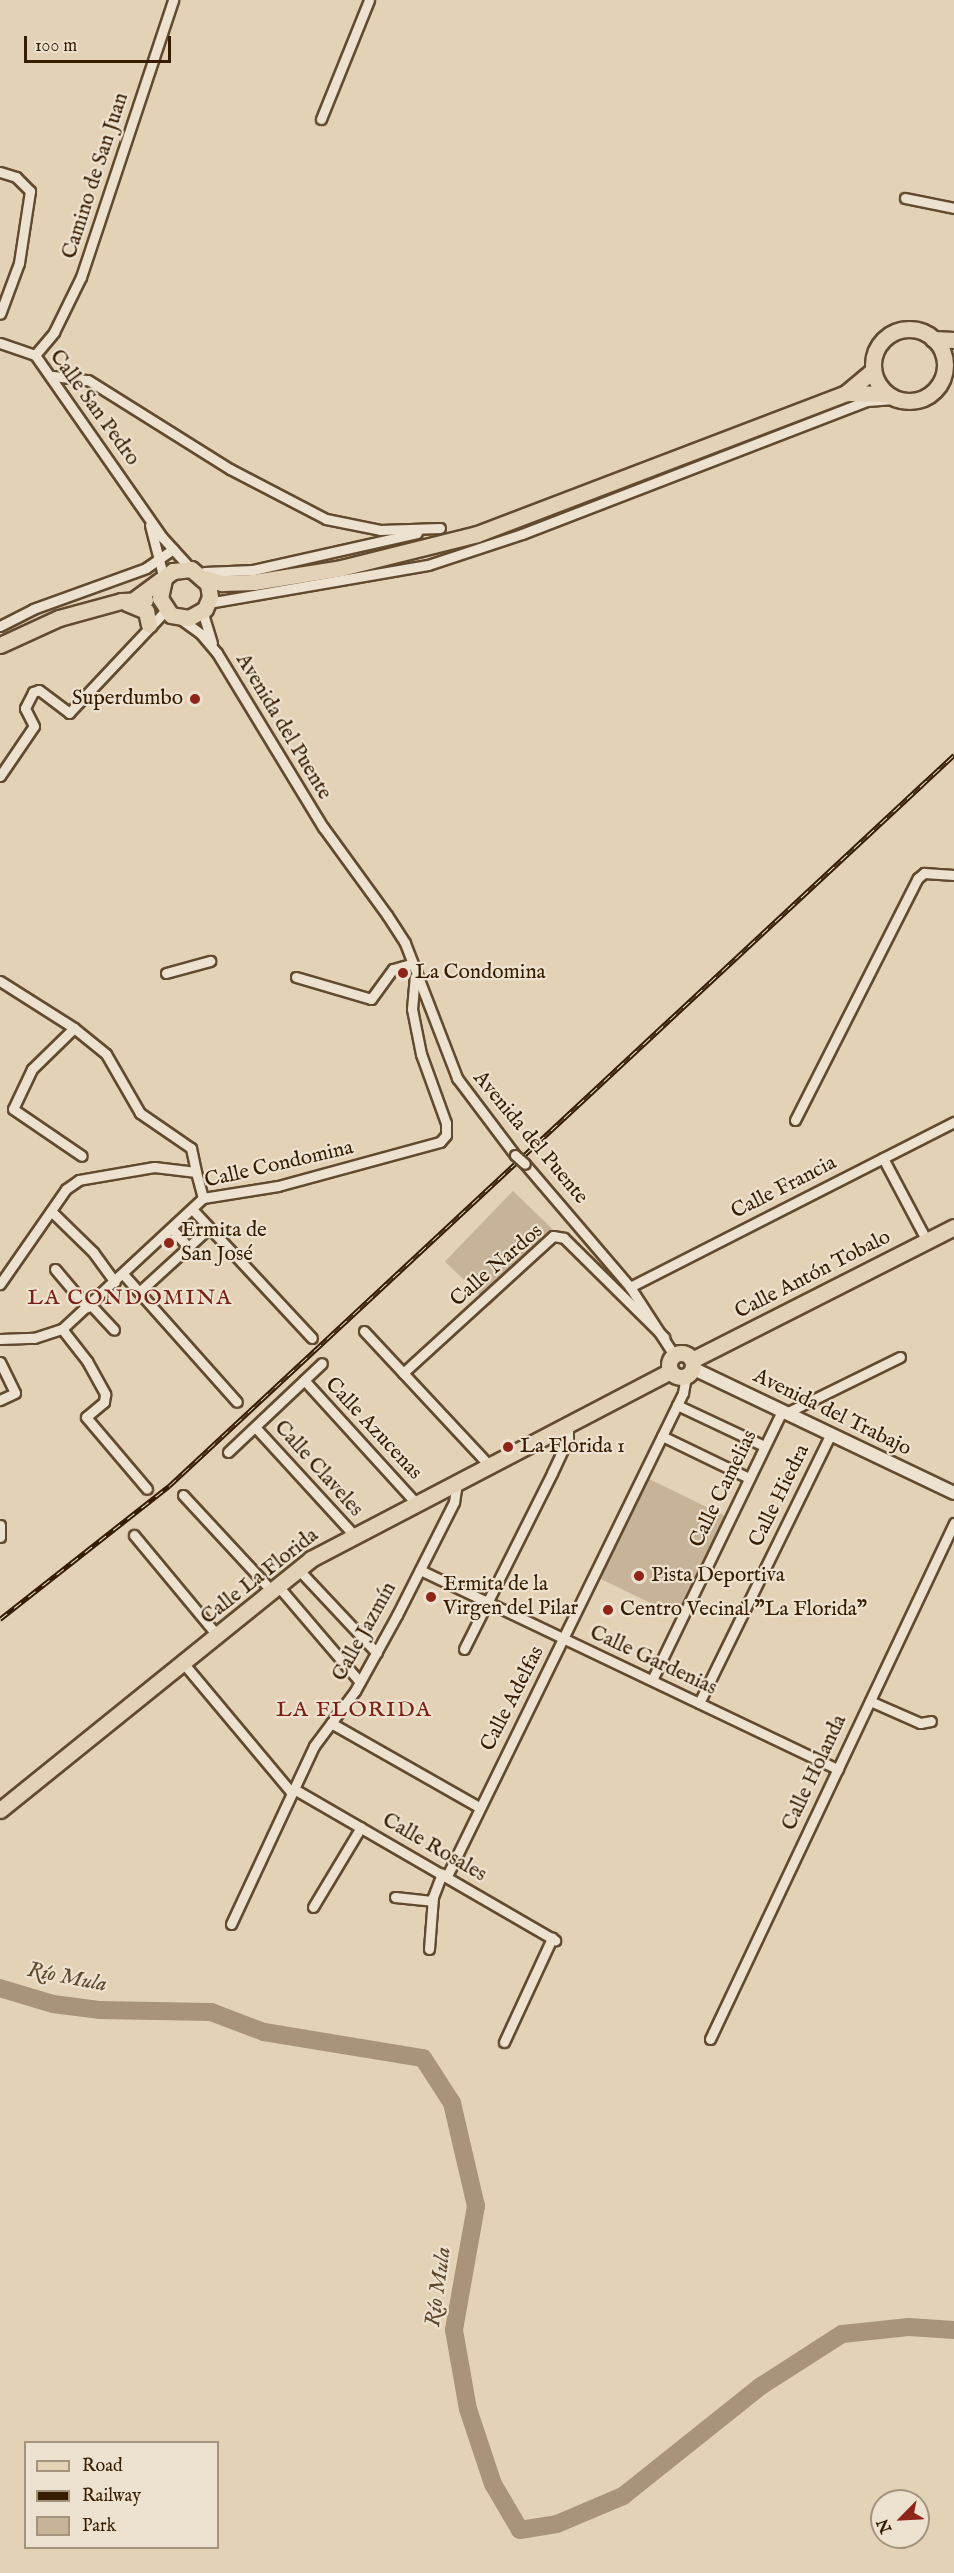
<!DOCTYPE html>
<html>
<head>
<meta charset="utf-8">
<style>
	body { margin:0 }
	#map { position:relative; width:954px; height:2573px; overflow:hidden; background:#e4d2b7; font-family:"IM FELL English",serif }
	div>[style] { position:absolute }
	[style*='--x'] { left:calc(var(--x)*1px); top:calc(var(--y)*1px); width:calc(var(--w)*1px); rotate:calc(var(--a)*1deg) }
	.green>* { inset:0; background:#c6b398; transform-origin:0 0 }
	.river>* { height:18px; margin:-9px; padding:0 9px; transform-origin:9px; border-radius:9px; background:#a99479 }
	.roads { filter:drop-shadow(2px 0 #624a2e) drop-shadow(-2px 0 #624a2e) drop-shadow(0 2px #624a2e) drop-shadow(0 -2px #624a2e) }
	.minor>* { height:9px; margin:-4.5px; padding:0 4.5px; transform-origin:4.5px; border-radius:4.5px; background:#ede2d0 }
	.tertiary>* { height:12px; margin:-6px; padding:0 6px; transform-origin:6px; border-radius:6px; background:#ede2d0 }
	.primary>* { height:15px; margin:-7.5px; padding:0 7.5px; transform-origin:7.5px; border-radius:7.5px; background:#e4d2b7 }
	.primary>.ring { margin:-7.5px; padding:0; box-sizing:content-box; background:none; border:15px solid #e4d2b7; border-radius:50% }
	.trunk>* { height:15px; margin:-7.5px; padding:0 7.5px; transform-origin:7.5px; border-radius:7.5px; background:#e4d2b7 }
	.trunk>.ring { margin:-7.5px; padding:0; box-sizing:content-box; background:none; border:15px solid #e4d2b7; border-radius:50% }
	.rail>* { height:5px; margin-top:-2.5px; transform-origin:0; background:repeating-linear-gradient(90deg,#ede2d0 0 9px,#361d00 0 18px); box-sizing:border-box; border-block:2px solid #361d00 }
	.bridges { filter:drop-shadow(2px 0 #624a2e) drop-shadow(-2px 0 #624a2e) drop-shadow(0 2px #624a2e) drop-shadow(0 -2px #624a2e) }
	.minor-bridge>* { height:9px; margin:-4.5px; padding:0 4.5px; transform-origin:4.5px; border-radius:4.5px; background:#ede2d0 }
	.dots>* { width:16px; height:16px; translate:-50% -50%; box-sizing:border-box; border:3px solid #ede2d0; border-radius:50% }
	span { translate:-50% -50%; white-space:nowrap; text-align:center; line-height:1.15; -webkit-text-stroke:4.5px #ede2d0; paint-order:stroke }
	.street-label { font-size:21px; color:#361d00 }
	.poi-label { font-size:21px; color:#361d00 }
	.right { translate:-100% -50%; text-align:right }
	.left { translate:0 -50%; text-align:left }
	.neighbourhood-label { font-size:22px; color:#7a1f14; letter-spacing:1.5px }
	.water-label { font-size:22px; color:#5e472a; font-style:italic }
	.legend { position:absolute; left:24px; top:2441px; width:195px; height:108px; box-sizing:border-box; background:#ede2d0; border:2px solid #a4937d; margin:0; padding:8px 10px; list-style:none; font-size:18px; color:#361d00 }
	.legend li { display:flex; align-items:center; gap:12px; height:30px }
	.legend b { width:30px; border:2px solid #a4937d }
	.north { position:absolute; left:870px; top:2489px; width:60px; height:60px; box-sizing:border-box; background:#ede2d0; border:2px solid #a4937d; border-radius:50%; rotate:246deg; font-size:16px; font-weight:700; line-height:24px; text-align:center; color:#361d00 }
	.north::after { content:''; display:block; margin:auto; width:21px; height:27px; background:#8f2418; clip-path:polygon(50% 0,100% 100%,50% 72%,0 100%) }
	.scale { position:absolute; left:24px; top:36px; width:147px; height:27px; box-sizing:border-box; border:3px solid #361d00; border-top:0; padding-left:8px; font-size:18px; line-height:21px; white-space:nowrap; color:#361d00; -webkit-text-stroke:4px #ede2d0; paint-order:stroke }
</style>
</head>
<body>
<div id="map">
	<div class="green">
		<div style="left:513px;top:1191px;width:63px;height:98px;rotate:44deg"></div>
		<div style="left:643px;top:1476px;width:97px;height:111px;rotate:26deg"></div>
	</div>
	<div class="river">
		<div style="--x:0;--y:1988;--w:55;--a:16.8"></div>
		<div style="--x:53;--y:2004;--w:46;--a:7.4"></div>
		<div style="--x:99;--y:2010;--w:112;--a:1"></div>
		<div style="--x:211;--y:2012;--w:57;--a:20.7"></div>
		<div style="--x:264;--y:2032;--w:161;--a:9.3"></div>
		<div style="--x:423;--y:2058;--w:54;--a:57.2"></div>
		<div style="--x:452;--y:2103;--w:106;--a:76.9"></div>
		<div style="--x:476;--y:2206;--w:126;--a:100.1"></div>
		<div style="--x:454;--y:2330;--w:80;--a:80"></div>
		<div style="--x:468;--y:2409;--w:79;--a:71.6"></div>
		<div style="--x:493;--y:2484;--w:53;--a:59.6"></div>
		<div style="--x:520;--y:2530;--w:37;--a:-9"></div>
		<div style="--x:557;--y:2524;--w:72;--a:-23"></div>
		<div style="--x:623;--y:2496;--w:176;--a:-38.6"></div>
		<div style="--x:761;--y:2386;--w:96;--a:-32.7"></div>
		<div style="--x:842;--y:2334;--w:67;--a:-6"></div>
		<div style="--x:909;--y:2327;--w:45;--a:3.8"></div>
	</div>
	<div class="roads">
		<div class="minor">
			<div style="--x:321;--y:119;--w:128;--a:-68"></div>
			<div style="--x:0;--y:172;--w:17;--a:17"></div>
			<div style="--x:16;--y:177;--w:20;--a:45"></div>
			<div style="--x:30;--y:191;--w:73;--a:98.7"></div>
			<div style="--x:19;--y:263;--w:54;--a:110.4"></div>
			<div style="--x:905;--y:198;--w:50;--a:11.5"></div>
			<div style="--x:0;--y:343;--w:37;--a:19"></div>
			<div style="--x:35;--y:355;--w:222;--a:55.1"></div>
			<div style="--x:162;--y:537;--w:43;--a:47.8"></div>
			<div style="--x:35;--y:355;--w:30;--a:-50"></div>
			<div style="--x:54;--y:332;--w:61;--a:-63.9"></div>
			<div style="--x:81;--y:277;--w:292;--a:-71.6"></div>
			<div style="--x:53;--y:376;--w:35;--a:7"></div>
			<div style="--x:88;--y:380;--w:168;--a:32.1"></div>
			<div style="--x:230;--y:469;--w:108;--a:27.5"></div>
			<div style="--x:326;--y:519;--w:55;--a:11.5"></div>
			<div style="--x:380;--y:530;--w:60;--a:-1.9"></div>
			<div style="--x:150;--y:525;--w:56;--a:75.5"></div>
			<div style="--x:204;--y:572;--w:49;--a:-2.3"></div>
			<div style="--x:253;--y:570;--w:168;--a:-12.7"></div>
			<div style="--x:208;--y:603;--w:223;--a:-9.8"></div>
			<div style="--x:428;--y:565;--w:99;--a:-18.3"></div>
			<div style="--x:522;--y:534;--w:370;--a:-21.1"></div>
			<div style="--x:867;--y:401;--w:27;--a:-4"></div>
			<div style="--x:206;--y:607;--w:10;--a:101"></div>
			<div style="--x:204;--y:617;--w:27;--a:73"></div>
			<div style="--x:182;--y:620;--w:24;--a:36"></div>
			<div style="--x:201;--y:634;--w:25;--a:50"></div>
			<div style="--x:217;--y:653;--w:204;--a:58.7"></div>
			<div style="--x:323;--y:827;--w:109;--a:54"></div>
			<div style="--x:387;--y:915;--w:33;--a:57"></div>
			<div style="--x:405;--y:943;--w:145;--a:68.9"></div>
			<div style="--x:457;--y:1078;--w:96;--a:53"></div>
			<div style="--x:0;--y:626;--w:37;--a:-27"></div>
			<div style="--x:33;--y:609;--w:120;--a:-19.9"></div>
			<div style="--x:146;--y:568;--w:33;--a:-35"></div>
			<div style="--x:0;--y:776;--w:60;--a:-55.8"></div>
			<div style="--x:34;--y:726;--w:20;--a:-117"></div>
			<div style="--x:25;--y:708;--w:18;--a:-63"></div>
			<div style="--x:33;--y:692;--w:6;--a:-18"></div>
			<div style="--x:39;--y:690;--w:38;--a:37"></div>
			<div style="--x:69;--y:713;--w:141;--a:-46.7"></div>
			<div style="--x:166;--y:973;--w:46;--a:-15.3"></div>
			<div style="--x:296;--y:977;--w:78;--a:16.3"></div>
			<div style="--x:371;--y:999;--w:37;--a:-54"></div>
			<div style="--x:393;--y:969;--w:19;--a:-16"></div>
			<div style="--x:0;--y:981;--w:88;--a:32.4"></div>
			<div style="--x:74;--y:1028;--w:41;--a:39.1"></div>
			<div style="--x:106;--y:1054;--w:68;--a:60"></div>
			<div style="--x:140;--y:1113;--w:62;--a:34.5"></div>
			<div style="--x:191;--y:1148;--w:25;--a:78"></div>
			<div style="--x:196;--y:1172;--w:42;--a:-173.2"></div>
			<div style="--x:154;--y:1167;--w:76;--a:170.2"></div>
			<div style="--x:79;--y:1180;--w:16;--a:145"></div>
			<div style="--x:66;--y:1189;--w:116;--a:124.8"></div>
			<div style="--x:74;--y:1028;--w:59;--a:135.7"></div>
			<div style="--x:32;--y:1069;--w:44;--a:115.4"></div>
			<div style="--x:13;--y:1109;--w:83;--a:34.3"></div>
			<div style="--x:795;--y:1120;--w:271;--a:-63.1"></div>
			<div style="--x:918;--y:878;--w:8;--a:-40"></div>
			<div style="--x:924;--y:873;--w:30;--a:4"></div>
			<div style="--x:883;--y:1158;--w:94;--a:62.1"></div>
			<div style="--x:525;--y:1164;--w:162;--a:49.5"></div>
			<div style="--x:630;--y:1287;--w:81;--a:57.1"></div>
			<div style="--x:196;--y:1172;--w:27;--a:75"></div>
			<div style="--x:192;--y:1209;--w:176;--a:47.1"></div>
			<div style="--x:51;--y:1211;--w:59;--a:44.3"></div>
			<div style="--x:93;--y:1252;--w:37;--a:54"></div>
			<div style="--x:172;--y:1229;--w:24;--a:48"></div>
			<div style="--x:55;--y:1269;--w:50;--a:49.9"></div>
			<div style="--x:123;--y:1274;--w:171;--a:48.3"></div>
			<div style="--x:630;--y:1287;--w:364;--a:-27"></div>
			<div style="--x:139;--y:1292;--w:93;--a:-42.4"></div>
			<div style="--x:90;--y:1304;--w:35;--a:47"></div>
			<div style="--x:62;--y:1329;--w:41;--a:52"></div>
			<div style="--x:87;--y:1361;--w:38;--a:61"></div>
			<div style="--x:105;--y:1394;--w:8;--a:97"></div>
			<div style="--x:104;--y:1402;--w:23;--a:140"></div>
			<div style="--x:86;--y:1417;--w:94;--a:49.7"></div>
			<div style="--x:364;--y:1331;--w:183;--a:47"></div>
			<div style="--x:0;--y:1339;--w:34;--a:-2"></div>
			<div style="--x:34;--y:1338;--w:29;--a:-18"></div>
			<div style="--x:62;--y:1329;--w:192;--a:-42.9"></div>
			<div style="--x:203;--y:1198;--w:76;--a:-9.1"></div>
			<div style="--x:278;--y:1186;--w:168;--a:-15.2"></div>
			<div style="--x:440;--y:1142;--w:9;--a:-49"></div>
			<div style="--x:446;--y:1135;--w:12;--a:-90"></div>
			<div style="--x:446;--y:1123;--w:73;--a:-109.9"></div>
			<div style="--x:421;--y:1054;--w:46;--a:-101.3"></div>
			<div style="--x:412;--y:1009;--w:32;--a:-85"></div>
			<div style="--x:0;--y:1362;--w:34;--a:64"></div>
			<div style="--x:15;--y:1393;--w:17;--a:155"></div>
			<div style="--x:403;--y:1373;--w:203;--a:-42.4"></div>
			<div style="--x:553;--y:1236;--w:11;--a:10"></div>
			<div style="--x:564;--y:1238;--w:141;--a:44.7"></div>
			<div style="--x:304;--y:1380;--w:166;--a:47.7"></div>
			<div style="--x:677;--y:1405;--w:96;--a:25.2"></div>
			<div style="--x:786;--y:1413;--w:127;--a:-26.2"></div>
			<div style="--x:255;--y:1427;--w:147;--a:47.5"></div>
			<div style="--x:662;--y:1436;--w:97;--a:25.8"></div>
			<div style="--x:228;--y:1452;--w:129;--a:-43.4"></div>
			<div style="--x:183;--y:1495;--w:131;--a:47.2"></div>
			<div style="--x:0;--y:1525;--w:12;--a:90"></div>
			<div style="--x:134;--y:1535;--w:131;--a:50.3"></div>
			<div style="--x:298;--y:1569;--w:115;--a:46.8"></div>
			<div style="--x:420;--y:1570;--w:463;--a:25.5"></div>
			<div style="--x:278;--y:1586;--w:126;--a:49.5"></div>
			<div style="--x:464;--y:1649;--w:197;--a:-63.4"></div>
			<div style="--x:552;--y:1473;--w:38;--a:-65"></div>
			<div style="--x:568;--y:1438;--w:14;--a:-90"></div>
			<div style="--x:184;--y:1664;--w:168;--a:50.1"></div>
			<div style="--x:652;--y:1680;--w:299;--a:-64.2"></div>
			<div style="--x:870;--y:1701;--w:55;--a:23.7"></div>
			<div style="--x:920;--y:1723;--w:11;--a:-10"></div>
			<div style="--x:699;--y:1703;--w:300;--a:-63.9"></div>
			<div style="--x:331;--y:1723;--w:170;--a:29.6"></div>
			<div style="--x:294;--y:1789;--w:302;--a:30.1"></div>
			<div style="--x:447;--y:1876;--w:538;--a:-63.96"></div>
			<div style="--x:683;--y:1393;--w:17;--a:-80"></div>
			<div style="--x:395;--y:1897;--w:37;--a:6"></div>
			<div style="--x:313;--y:1907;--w:93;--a:-59"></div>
			<div style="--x:231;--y:1924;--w:196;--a:-65"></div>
			<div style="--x:314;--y:1746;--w:69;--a:-53.3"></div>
			<div style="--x:355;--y:1691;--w:87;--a:-61.1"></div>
			<div style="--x:397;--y:1615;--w:127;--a:-63.2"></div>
			<div style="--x:454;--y:1502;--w:20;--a:-81"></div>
			<div style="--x:429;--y:1949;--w:52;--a:-85.6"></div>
			<div style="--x:433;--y:1897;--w:25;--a:-69"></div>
			<div style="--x:710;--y:2039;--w:571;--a:-64.69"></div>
			<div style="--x:504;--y:2042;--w:115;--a:-65.2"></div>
		</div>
		<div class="tertiary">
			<div style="--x:692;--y:1368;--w:290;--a:25.5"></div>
		</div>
		<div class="primary">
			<div class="ring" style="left:669px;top:1353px;width:9px;height:9px"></div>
			<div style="--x:692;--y:1360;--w:294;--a:-26.9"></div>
			<div style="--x:0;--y:1810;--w:400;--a:-38.9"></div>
			<div style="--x:311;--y:1559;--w:405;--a:-27.6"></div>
		</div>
		<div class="trunk">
			<div class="ring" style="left:873px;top:329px;width:57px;height:57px"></div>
			<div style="--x:933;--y:339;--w:21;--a:3"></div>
			<div style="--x:846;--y:393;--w:40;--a:1.4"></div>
			<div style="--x:204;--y:578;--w:19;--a:16"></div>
			<div style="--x:222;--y:583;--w:32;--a:-2"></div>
			<div style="--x:254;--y:582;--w:88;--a:-9.1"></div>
			<div style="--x:341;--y:568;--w:140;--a:-14"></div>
			<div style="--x:477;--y:534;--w:395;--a:-20.9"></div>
			<div style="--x:846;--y:393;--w:35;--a:-40"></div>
			<div style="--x:135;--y:599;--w:47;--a:-36.4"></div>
			<div style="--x:173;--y:571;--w:18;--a:-6"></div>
			<div style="--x:191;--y:569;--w:23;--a:41"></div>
			<div style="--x:208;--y:584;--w:13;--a:81"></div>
			<div style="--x:210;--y:597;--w:13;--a:113"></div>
			<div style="--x:205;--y:609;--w:18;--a:151"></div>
			<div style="--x:189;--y:618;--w:18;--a:-171"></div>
			<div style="--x:171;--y:615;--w:20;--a:-123"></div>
			<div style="--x:160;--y:598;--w:19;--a:-78"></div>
			<div style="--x:127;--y:603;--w:21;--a:23"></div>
			<div style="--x:146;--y:611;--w:14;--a:78"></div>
			<div style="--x:0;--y:645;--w:65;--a:-24.6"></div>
			<div style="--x:59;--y:618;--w:64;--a:-15.3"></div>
			<div style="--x:121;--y:601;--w:24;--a:-2"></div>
		</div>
	</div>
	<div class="rail">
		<div style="--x:0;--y:1619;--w:215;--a:-38.2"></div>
		<div style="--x:169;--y:1486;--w:1073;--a:-42.96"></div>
	</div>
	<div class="bridges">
		<div class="minor-bridge">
			<div style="--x:515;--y:1155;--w:13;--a:42"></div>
		</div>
	</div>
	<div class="dots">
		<div style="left:195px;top:699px;background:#8f2418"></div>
		<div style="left:403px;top:973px;background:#8f2418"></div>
		<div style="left:169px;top:1243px;background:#8f2418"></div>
		<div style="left:508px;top:1447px;background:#8f2418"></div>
		<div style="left:639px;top:1576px;background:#8f2418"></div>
		<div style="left:431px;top:1597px;background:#8f2418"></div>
		<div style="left:608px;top:1610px;background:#8f2418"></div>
	</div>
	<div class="street-label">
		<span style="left:96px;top:176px;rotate:-72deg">Camino de San Juan</span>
		<span style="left:94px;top:408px;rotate:54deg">Calle San Pedro</span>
		<span style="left:283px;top:727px;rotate:59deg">Avenida del Puente</span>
		<span style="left:530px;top:1138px;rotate:50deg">Avenida del Puente</span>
		<span style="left:279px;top:1165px;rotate:-13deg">Calle Condomina</span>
		<span style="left:784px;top:1188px;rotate:-27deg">Calle Francia</span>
		<span style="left:497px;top:1266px;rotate:-41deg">Calle Nardos</span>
		<span style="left:813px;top:1275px;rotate:-27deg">Calle Antón Tobalo</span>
		<span style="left:832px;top:1413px;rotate:26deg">Avenida del Trabajo</span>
		<span style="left:373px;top:1429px;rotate:47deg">Calle Azucenas</span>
		<span style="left:318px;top:1469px;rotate:48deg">Calle Claveles</span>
		<span style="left:724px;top:1489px;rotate:-64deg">Calle Camelias</span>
		<span style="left:780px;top:1496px;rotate:-64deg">Calle Hiedra</span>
		<span style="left:260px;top:1577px;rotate:-38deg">Calle La Florida</span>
		<span style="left:365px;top:1632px;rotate:-61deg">Calle Jazmín</span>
		<span style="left:653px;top:1661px;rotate:25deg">Calle Gardenias</span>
		<span style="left:513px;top:1699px;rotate:-63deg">Calle Adelfas</span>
		<span style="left:815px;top:1773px;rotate:-65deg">Calle Holanda</span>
		<span style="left:434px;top:1848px;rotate:30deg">Calle Rosales</span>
	</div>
	<div class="poi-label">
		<span class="right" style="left:183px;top:699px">Superdumbo</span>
		<span class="left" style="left:415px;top:973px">La Condomina</span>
		<span class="left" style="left:181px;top:1243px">Ermita de<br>San José</span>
		<span class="left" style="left:520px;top:1447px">La Florida 1</span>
		<span class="left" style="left:651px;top:1576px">Pista Deportiva</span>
		<span class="left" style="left:443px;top:1597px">Ermita de la<br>Virgen del Pilar</span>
		<span class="left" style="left:620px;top:1610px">Centro Vecinal "La Florida"</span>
	</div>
	<div class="neighbourhood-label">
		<span style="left:130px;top:1299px">LA CONDOMINA</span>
		<span style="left:354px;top:1711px">LA FLORIDA</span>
	</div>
	<div class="water-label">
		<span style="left:67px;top:1978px;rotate:11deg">Río Mula</span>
		<span style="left:439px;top:2287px;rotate:-82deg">Río Mula</span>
	</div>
	<ul class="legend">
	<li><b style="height:8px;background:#e4d2b7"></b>Road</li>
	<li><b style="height:8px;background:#361d00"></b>Railway</li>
	<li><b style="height:16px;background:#c6b398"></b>Park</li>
	</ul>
	<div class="north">N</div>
	<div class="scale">100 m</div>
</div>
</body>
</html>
